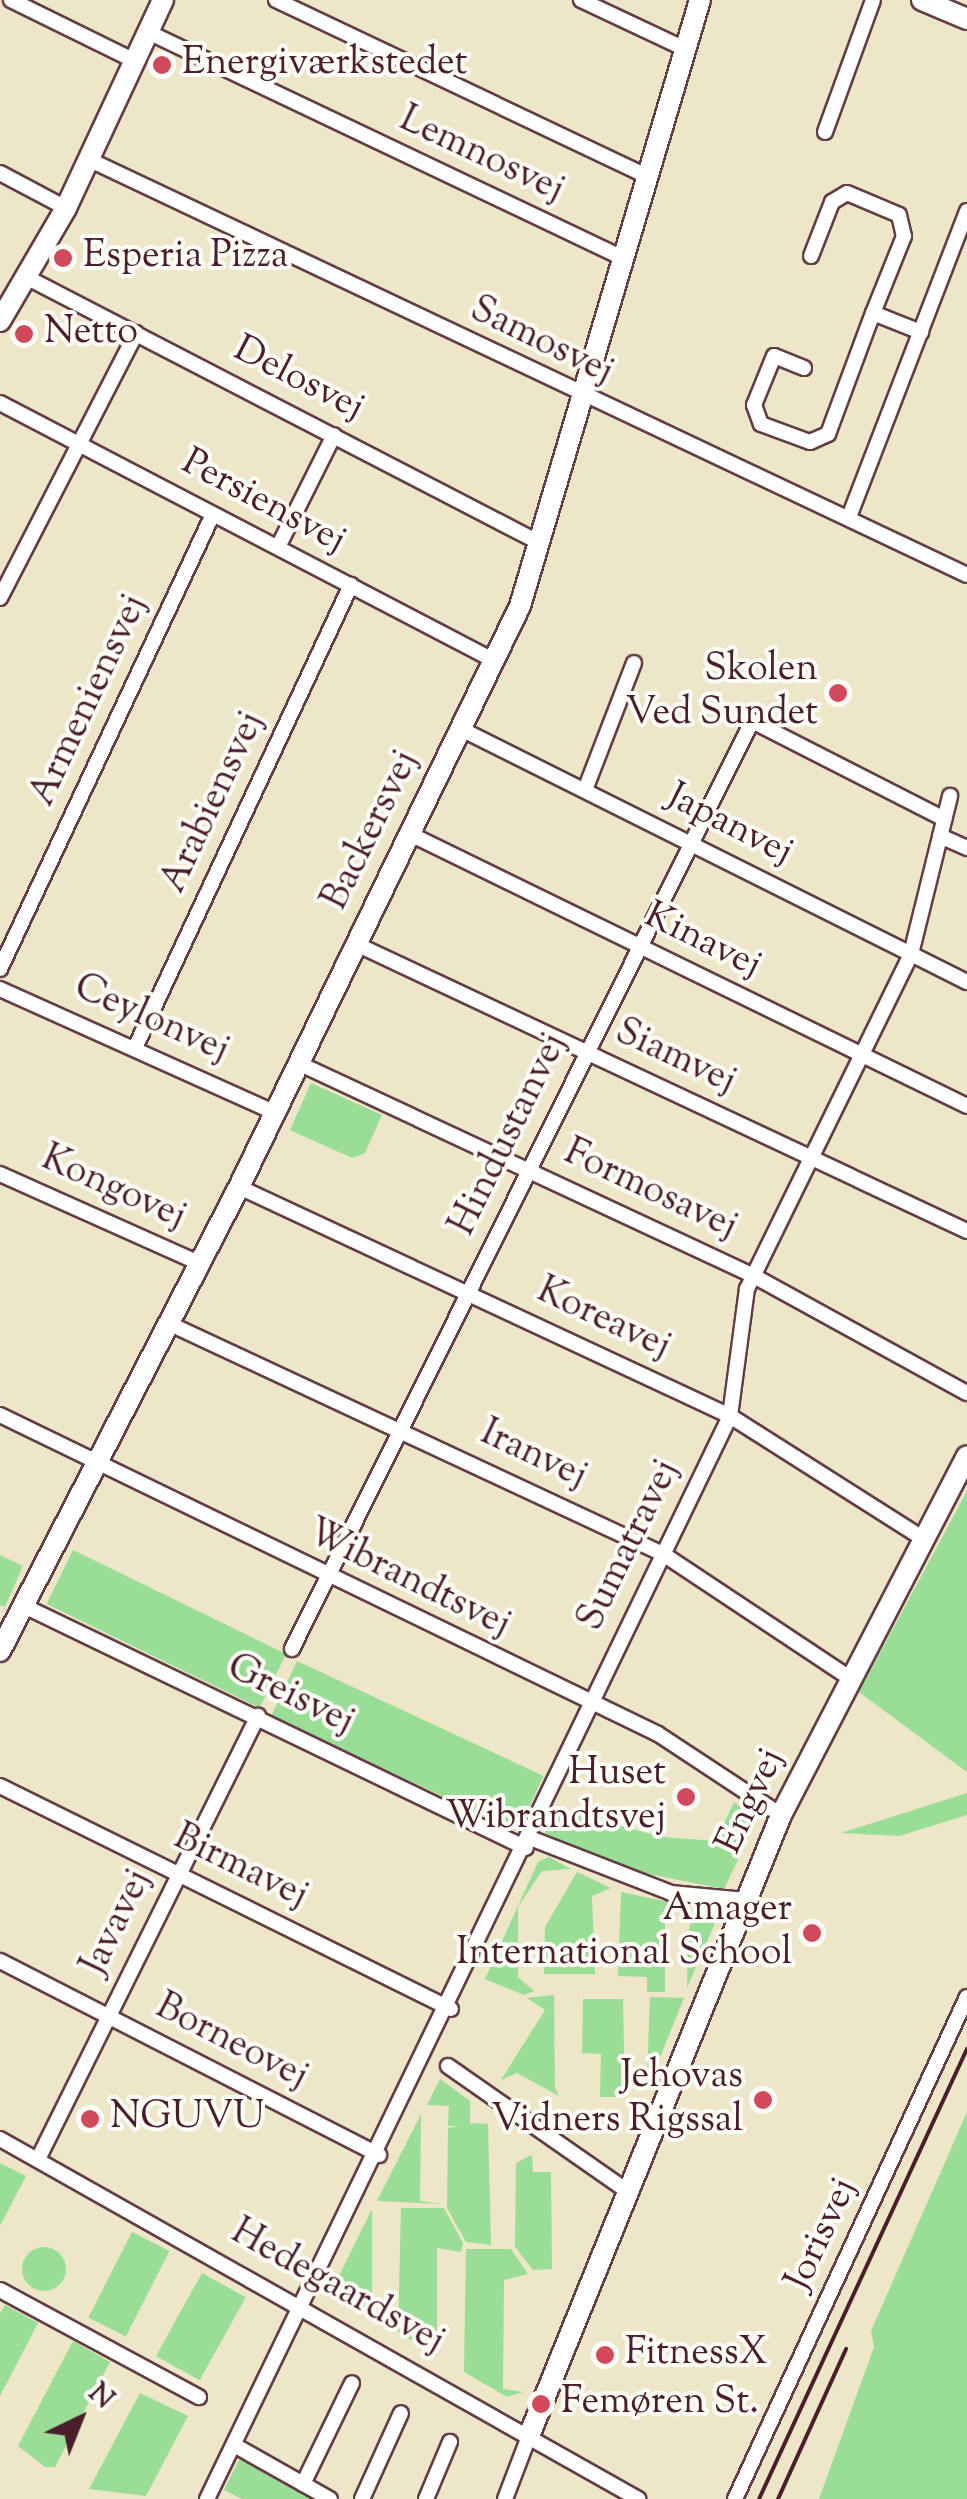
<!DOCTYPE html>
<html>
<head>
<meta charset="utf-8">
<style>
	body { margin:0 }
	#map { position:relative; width:967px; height:2499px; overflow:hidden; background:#ede6c8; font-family:"Sorts Mill Goudy",serif }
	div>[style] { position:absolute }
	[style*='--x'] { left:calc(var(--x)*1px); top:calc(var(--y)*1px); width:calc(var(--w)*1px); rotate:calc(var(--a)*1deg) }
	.green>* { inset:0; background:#99dd96; transform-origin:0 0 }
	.round { border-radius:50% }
	.roads { filter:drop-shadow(2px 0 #623d43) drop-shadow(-2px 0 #623d43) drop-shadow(0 2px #623d43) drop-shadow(0 -2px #623d43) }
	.street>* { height:14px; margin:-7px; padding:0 7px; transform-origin:7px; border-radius:7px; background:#fff }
	.secondary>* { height:20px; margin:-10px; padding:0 10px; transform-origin:10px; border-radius:10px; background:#fff }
	.rail>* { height:4px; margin:-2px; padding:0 2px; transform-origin:2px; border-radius:2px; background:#4a1f2b }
	.dots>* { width:28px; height:28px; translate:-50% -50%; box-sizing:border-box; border:5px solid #fdfcf7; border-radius:50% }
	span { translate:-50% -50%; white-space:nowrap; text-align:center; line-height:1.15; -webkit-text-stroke:8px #fdfcf7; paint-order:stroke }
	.poi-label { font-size:38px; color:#4a1f2b }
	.left { translate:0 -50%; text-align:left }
	.right { translate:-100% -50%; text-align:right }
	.street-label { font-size:38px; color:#4a1f2b }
	.north { position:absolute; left:30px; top:2369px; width:100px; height:100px; -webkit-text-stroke:8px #fdfcf7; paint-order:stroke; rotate:43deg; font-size:28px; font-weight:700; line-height:40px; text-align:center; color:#4a1f2b }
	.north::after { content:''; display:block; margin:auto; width:35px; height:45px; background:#4a1f2b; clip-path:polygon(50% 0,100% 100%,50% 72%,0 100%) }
</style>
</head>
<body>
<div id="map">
	<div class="green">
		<div style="clip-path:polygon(311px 1083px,382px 1115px,365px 1153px,352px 1158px,290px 1130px)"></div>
		<div style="clip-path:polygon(967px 1491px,967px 1772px,859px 1692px)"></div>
		<div style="left:73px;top:1550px;width:237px;height:60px;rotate:26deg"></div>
		<div style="clip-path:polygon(0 1555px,23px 1566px,5px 1607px,0 1605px)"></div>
		<div style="left:297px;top:1661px;width:272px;height:61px;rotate:25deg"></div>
		<div style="clip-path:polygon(967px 1793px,967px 1815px,899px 1836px,841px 1833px)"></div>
		<div style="clip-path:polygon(734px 1802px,758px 1817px,724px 1889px,619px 1868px,545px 1833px,555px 1808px,662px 1837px,716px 1841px)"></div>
		<div style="clip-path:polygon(549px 1857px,571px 1869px,542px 1871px,518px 1907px,518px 1977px,534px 1991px,524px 1995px,485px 1979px,538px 1862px)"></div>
		<div style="clip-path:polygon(577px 1872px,611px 1888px,592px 1896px,595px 1974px,544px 1974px,545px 1927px)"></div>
		<div style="clip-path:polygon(621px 1892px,683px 1905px,665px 1909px,665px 1992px,647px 1992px,647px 1977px,618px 1976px)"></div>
		<div style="clip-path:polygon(695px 1905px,715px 1923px,687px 1988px,688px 1933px)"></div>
		<div style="clip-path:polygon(554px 1995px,555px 2087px,559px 2096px,517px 2073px,501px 2080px,545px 2010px,527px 1998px)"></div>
		<div style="clip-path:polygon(650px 1997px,684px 1998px,651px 2080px,647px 2078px)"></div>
		<div style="clip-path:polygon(583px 1999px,623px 1999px,625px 2097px,600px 2097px,601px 2054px,582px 2053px)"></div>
		<div style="clip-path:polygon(440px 2079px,470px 2101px,470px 2126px,448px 2126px,449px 2106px,427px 2105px)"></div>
		<div style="clip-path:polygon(967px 2112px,967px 2499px,819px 2499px,874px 2347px,871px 2331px)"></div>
		<div style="clip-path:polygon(421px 2114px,420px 2201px,443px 2204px,377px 2201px)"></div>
		<div style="clip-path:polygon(476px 2123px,488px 2124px,491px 2245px,466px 2242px,447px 2208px,448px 2128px)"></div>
		<div style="clip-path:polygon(532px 2155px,533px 2172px,551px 2172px,552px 2269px,533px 2270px,515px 2247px,516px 2163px)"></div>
		<div style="clip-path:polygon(0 2163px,26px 2176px,0 2226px)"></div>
		<div style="clip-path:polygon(401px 2208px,444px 2208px,463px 2243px,461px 2252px,437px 2248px,437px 2356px,398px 2332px)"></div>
		<div style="clip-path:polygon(372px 2209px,372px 2319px,333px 2288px)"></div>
		<div style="left:132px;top:2232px;width:42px;height:96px;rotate:27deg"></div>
		<div class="round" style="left:22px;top:2247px;width:44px;height:44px"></div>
		<div style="clip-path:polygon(466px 2249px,511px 2249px,528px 2274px,504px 2280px,503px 2389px,523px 2392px,507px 2397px,464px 2372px)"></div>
		<div style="left:202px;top:2273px;width:50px;height:95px;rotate:29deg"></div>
		<div style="clip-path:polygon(5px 2305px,38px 2323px,0 2396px,0 2314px)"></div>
		<div style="clip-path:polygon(73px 2341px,110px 2362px,55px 2467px,45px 2467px,18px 2446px)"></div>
		<div style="clip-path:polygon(140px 2393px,188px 2416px,146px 2496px,89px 2489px)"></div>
		<div style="clip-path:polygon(240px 2458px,293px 2486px,316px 2499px,242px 2499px,224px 2490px)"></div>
	</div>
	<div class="roads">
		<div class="street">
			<div style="--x:11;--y:0;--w:138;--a:26.2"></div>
			<div style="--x:276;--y:0;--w:412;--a:25.4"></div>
			<div style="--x:581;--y:0;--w:115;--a:25.2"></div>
			<div style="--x:148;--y:32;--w:528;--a:25.45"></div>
			<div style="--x:825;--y:132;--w:140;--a:-70"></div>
			<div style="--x:90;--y:160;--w:970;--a:25.32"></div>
			<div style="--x:0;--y:173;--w:75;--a:27.9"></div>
			<div style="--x:811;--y:256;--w:58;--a:-68.7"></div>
			<div style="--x:832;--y:202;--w:17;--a:-31"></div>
			<div style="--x:847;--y:193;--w:56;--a:22.9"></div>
			<div style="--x:899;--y:215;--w:22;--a:77"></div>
			<div style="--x:904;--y:236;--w:83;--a:111.9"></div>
			<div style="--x:26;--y:277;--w:579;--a:27.36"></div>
			<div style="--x:804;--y:368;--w:32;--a:-158"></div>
			<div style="--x:774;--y:356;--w:53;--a:112.2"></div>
			<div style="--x:754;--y:405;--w:20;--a:70"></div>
			<div style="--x:761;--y:424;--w:52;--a:20.2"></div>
			<div style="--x:810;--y:442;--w:20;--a:-24"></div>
			<div style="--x:828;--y:434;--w:129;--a:-69.6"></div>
			<div style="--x:873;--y:313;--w:52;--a:21.6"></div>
			<div style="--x:0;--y:403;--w:558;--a:27.53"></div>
			<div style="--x:849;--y:517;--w:328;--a:-68.9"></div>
			<div style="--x:278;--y:547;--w:125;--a:-63.4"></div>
			<div style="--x:0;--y:598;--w:298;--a:-62.8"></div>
			<div style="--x:461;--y:729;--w:566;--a:26.57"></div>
			<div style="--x:585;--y:790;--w:136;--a:-68.9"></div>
			<div style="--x:410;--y:834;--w:620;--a:26.03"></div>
			<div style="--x:940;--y:836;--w:30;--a:24"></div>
			<div style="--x:356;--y:944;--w:675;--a:25.16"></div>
			<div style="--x:0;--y:969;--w:502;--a:-64.91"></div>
			<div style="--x:0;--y:989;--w:300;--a:24.2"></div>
			<div style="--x:135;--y:1048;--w:511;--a:-64.99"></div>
			<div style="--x:298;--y:1063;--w:501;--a:25.03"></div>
			<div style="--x:752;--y:1275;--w:245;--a:28.8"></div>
			<div style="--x:0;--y:1174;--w:218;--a:24.1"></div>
			<div style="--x:239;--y:1187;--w:542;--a:25"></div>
			<div style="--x:730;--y:1416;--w:230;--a:32.4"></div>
			<div style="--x:170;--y:1324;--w:544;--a:25.01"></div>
			<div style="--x:663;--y:1554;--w:226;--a:33.6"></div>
			<div style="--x:0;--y:1415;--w:731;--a:25.86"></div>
			<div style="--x:658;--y:1734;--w:147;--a:33.4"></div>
			<div style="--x:24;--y:1606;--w:557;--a:25.74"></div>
			<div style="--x:292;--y:1649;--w:1036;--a:-63.63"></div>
			<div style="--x:752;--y:721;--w:216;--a:27"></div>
			<div style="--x:0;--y:1786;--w:503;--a:26.31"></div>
			<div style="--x:530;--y:1838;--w:151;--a:21.3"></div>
			<div style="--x:671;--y:1893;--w:75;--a:5.3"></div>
			<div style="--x:0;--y:1961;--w:426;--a:27.1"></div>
			<div style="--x:448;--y:2066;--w:218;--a:34.9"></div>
			<div style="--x:0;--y:2139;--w:733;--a:29.43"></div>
			<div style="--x:38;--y:2159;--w:495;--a:-63.6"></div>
			<div style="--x:0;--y:2290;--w:226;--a:28.3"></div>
			<div style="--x:234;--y:2445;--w:110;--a:29.4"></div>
			<div style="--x:303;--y:2484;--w:112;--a:-64.1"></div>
			<div style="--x:207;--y:2499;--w:1203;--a:-64.22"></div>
			<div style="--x:730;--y:1416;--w:128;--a:-82.4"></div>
			<div style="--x:747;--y:1289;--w:373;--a:-63.9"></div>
			<div style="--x:911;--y:954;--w:163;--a:-76.1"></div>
			<div style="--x:362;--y:2499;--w:94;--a:-65.6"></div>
			<div style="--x:426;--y:2499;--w:62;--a:-67.2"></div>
			<div style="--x:505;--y:2499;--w:67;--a:-69.1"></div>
			<div style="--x:735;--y:2499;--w:553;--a:-65.2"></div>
		</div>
		<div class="secondary">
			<div style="--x:922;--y:0;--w:49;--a:22.9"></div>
			<div style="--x:0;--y:321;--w:131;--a:-59.7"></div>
			<div style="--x:66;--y:208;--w:230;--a:-65"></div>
			<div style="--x:0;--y:1651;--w:522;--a:-62.75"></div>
			<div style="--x:239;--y:1187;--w:645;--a:-64.19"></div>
			<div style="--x:520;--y:606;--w:632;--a:-73.46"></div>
			<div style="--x:529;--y:2436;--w:670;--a:-67.91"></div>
			<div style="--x:781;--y:1815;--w:404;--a:-62.6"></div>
		</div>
	</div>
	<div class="rail">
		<div style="--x:759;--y:2499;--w:496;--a:-65.2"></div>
		<div style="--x:778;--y:2499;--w:165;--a:-65.6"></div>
	</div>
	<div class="dots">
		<div style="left:162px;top:65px;background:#d1495b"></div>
		<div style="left:63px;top:258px;background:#d1495b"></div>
		<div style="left:24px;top:334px;background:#d1495b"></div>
		<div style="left:838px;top:693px;background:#d1495b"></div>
		<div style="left:686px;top:1797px;background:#d1495b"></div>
		<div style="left:812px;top:1933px;background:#d1495b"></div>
		<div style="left:763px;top:2100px;background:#d1495b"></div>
		<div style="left:90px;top:2119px;background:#d1495b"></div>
		<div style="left:605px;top:2355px;background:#d1495b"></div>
		<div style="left:541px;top:2404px;background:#d1495b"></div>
	</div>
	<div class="poi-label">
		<span class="left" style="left:182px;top:65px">Energiværkstedet</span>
		<span class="left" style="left:83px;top:258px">Esperia Pizza</span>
		<span class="left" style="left:44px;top:334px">Netto</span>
		<span class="right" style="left:818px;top:693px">Skolen<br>Ved Sundet</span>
		<span class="right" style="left:666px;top:1797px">Huset<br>Wibrandtsvej</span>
		<span class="right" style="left:792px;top:1933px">Amager<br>International School</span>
		<span class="right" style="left:743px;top:2100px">Jehovas<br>Vidners Rigssal</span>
		<span class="left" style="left:110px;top:2119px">NGUVU</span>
		<span class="left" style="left:625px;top:2355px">FitnessX</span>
		<span class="left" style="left:561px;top:2404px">Femøren St.</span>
	</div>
	<div class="street-label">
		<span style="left:481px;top:156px;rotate:25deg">Lemnosvej</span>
		<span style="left:541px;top:342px;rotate:26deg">Samosvej</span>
		<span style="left:298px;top:380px;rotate:27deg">Delosvej</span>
		<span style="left:263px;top:503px;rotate:28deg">Persiensvej</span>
		<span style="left:90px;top:701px;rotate:-65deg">Armeniensvej</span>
		<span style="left:214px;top:803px;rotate:-65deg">Arabiensvej</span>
		<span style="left:729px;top:826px;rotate:27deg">Japanvej</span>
		<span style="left:372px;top:831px;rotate:-64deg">Backersvej</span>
		<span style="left:702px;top:942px;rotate:26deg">Kinavej</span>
		<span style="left:151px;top:1020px;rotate:24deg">Ceylonvej</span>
		<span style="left:675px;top:1058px;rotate:25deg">Siamvej</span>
		<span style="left:510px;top:1135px;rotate:-64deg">Hindustanvej</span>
		<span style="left:113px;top:1189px;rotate:24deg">Kongovej</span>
		<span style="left:650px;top:1191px;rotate:25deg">Formosavej</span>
		<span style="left:603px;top:1320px;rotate:25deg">Koreavej</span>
		<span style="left:533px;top:1456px;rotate:25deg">Iranvej</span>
		<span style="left:630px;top:1546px;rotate:-64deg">Sumatravej</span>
		<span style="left:408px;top:1580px;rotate:26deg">Wibrandtsvej</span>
		<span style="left:290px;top:1696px;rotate:26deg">Greisvej</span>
		<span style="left:752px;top:1802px;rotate:-65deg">Engvej</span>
		<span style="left:240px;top:1868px;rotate:26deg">Birmavej</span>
		<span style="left:118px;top:1923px;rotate:-64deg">Javavej</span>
		<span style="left:231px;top:2043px;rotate:27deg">Borneovej</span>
		<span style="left:823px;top:2235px;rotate:-65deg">Jorisvej</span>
		<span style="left:337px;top:2288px;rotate:29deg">Hedegaardsvej</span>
	</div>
	<div class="north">N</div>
</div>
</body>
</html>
